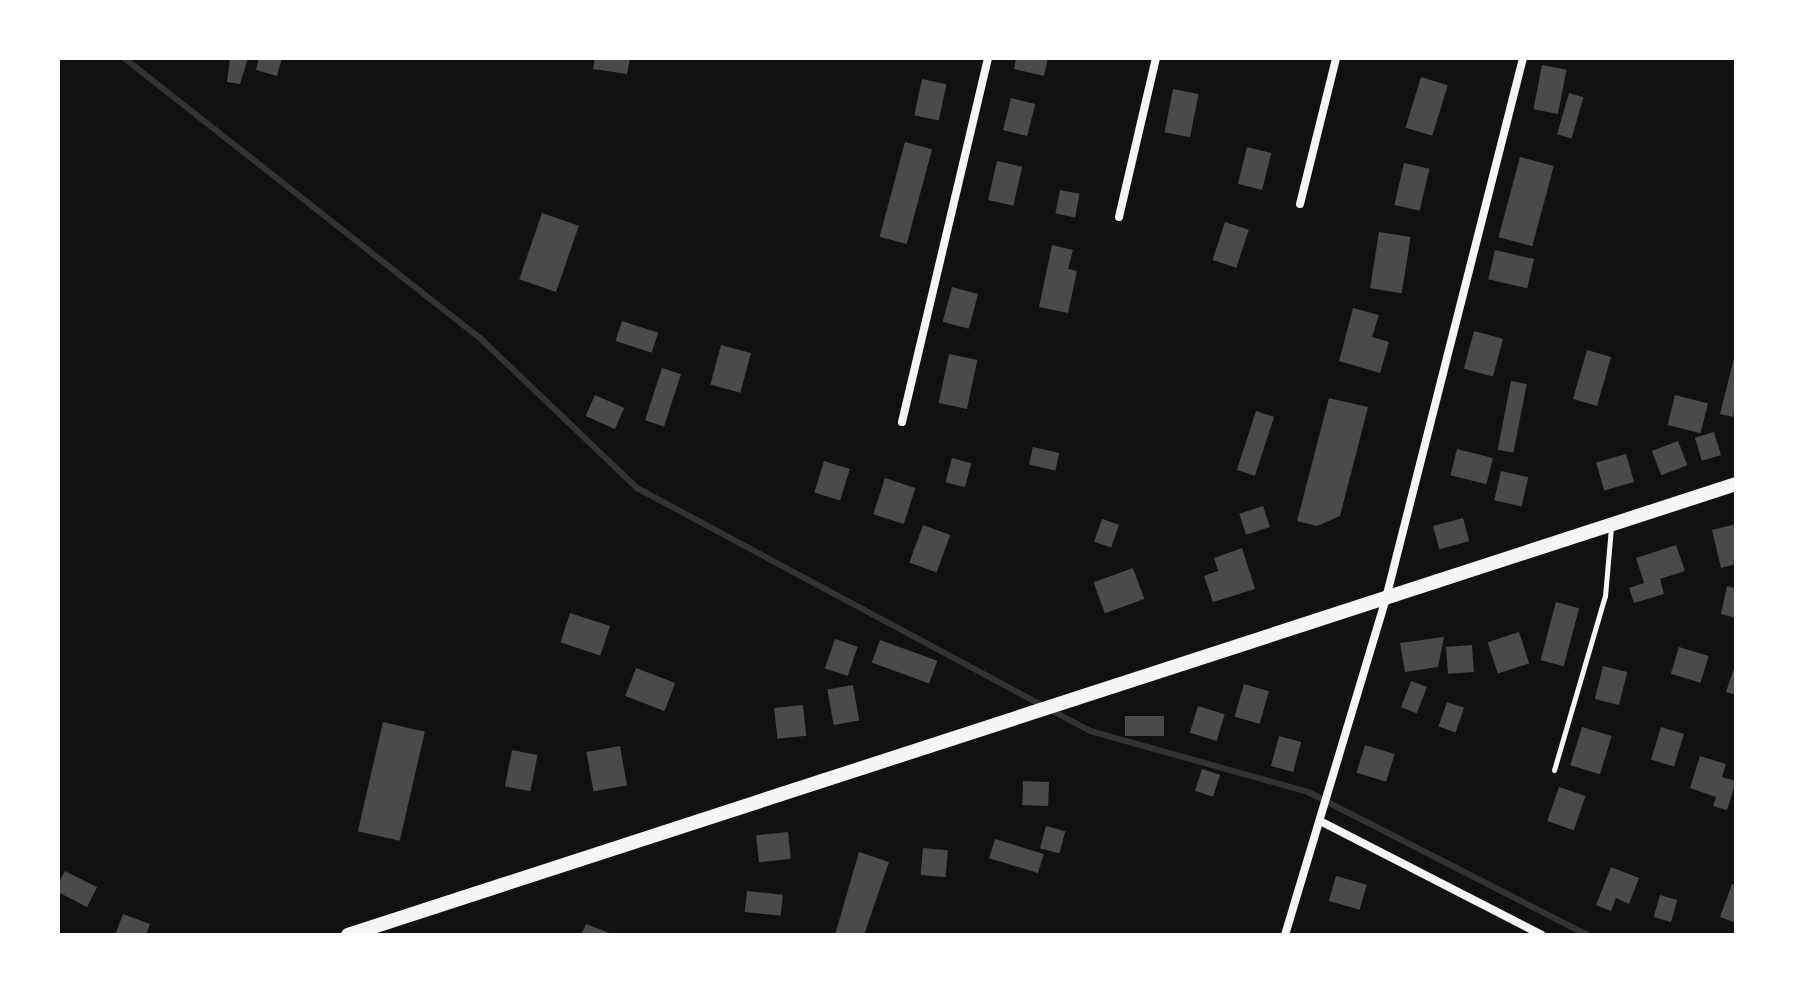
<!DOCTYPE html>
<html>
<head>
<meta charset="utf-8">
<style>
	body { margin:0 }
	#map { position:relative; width:1794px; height:993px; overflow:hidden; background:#111; font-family:"Titillium Web",sans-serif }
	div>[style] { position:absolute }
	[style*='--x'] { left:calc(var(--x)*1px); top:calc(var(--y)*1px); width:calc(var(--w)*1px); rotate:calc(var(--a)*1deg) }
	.stream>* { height:6px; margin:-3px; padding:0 3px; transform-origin:3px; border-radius:3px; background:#333 }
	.building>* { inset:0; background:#4a4a4a; transform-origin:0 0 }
	.service>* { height:5px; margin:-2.5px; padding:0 2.5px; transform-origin:2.5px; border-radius:2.5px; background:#f5f5f5 }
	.minor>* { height:8px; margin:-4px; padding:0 4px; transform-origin:4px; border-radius:4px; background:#f5f5f5 }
	.secondary>* { height:14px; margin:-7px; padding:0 7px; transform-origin:7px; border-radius:7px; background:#f5f5f5 }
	span { translate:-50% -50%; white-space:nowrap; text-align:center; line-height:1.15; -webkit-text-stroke:6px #fff; paint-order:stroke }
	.frame { position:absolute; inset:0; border:60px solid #fff; pointer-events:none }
</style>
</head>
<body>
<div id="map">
	<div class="stream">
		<div style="--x:124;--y:58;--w:453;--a:38.2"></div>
		<div style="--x:480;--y:338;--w:217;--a:43.7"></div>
		<div style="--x:637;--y:488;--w:514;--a:28.21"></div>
		<div style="--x:1090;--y:731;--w:226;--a:15.6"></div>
		<div style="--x:1308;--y:792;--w:314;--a:27.1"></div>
	</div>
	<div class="building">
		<div style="clip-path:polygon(230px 58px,248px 58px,240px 84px,227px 82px)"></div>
		<div style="clip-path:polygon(259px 58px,282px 58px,277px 76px,256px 70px)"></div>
		<div style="clip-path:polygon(595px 58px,630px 58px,627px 74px,593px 69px)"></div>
		<div style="clip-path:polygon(1016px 58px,1048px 58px,1044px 76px,1014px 69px)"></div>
		<div style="left:1542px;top:65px;width:25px;height:45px;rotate:11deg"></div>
		<div style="left:1421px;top:77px;width:28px;height:53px;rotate:17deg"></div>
		<div style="left:922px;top:79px;width:25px;height:37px;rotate:12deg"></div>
		<div style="left:1173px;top:89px;width:26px;height:44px;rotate:11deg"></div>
		<div style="left:1569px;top:93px;width:15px;height:43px;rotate:16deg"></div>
		<div style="left:1011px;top:98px;width:25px;height:33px;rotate:14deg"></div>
		<div style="left:905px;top:142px;width:28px;height:98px;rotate:15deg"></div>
		<div style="left:1247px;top:147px;width:25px;height:38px;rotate:14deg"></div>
		<div style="left:1520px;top:157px;width:35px;height:83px;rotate:15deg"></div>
		<div style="left:997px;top:161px;width:26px;height:40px;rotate:13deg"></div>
		<div style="left:1404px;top:163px;width:26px;height:43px;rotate:13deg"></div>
		<div style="left:1060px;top:190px;width:20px;height:24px;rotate:11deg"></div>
		<div style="left:542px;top:213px;width:39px;height:70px;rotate:19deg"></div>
		<div style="left:1225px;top:222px;width:25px;height:40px;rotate:18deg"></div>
		<div style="left:1379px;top:232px;width:32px;height:57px;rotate:9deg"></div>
		<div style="clip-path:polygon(1052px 245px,1073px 250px,1068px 269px,1077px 271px,1068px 313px,1039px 307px)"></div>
		<div style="left:1495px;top:250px;width:40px;height:30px;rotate:13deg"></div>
		<div style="left:952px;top:287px;width:27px;height:36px;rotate:15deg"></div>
		<div style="clip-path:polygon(1353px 308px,1379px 315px,1372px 337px,1389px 342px,1380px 373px,1339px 361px)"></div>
		<div style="left:622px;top:321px;width:38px;height:21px;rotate:18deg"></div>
		<div style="left:1474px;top:331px;width:30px;height:39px;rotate:15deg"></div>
		<div style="left:721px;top:345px;width:31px;height:41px;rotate:15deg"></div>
		<div style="left:1587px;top:350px;width:25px;height:51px;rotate:16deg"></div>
		<div style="left:949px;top:354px;width:29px;height:50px;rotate:12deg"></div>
		<div style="clip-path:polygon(1735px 354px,1736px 405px,1733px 417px,1720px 414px)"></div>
		<div style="left:662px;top:368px;width:20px;height:55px;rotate:18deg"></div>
		<div style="left:1511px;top:381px;width:16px;height:70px;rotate:11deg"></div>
		<div style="left:595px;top:395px;width:32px;height:23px;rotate:24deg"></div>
		<div style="left:1675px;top:395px;width:34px;height:31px;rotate:14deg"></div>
		<div style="clip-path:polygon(1329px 398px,1368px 407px,1340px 516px,1317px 526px,1297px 521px)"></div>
		<div style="left:1256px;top:411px;width:19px;height:62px;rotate:18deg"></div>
		<div style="left:1714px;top:432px;width:24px;height:20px;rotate:73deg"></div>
		<div style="left:1678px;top:441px;width:26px;height:28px;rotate:69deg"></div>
		<div style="left:1033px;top:447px;width:27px;height:18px;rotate:13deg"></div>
		<div style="left:1457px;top:449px;width:37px;height:27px;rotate:14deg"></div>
		<div style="left:1626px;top:454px;width:29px;height:31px;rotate:74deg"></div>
		<div style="left:952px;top:458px;width:20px;height:25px;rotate:15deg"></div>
		<div style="left:824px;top:461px;width:27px;height:33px;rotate:17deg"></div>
		<div style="left:1501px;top:471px;width:28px;height:30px;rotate:13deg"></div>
		<div style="left:885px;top:478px;width:32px;height:38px;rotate:18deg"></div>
		<div style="left:1263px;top:506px;width:22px;height:25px;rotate:72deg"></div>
		<div style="left:1463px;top:518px;width:24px;height:31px;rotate:75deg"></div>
		<div style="left:1102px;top:519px;width:18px;height:24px;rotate:19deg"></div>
		<div style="clip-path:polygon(1736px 524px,1736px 564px,1721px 568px,1712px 530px)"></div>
		<div style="left:923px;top:525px;width:29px;height:40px;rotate:20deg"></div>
		<div style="clip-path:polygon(1676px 545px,1685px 571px,1660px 579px,1664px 594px,1634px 603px,1629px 588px,1644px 583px,1636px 558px)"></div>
		<div style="clip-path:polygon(1242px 548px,1255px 589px,1213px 602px,1204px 576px,1218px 571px,1214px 558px)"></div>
		<div style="left:1133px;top:568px;width:33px;height:42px;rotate:70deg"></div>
		<div style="clip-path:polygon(1727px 586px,1736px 588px,1736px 618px,1721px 614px)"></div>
		<div style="left:1556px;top:602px;width:24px;height:60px;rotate:15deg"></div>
		<div style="left:570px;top:613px;width:42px;height:31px;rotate:18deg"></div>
		<div style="left:1519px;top:632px;width:33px;height:33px;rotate:72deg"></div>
		<div style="clip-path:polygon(1444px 637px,1438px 667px,1405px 672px,1400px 643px)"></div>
		<div style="left:835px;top:639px;width:24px;height:31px;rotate:19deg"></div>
		<div style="left:880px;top:640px;width:61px;height:24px;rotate:20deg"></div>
		<div style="left:1472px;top:645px;width:27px;height:26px;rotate:86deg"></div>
		<div style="left:1679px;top:647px;width:31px;height:28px;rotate:17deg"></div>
		<div style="clip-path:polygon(1736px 662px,1736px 695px,1726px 692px)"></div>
		<div style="left:1603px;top:666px;width:25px;height:34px;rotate:14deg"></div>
		<div style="left:636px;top:668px;width:42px;height:30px;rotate:21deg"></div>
		<div style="left:1411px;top:681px;width:17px;height:28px;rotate:21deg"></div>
		<div style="left:1244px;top:684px;width:26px;height:34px;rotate:16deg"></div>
		<div style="left:853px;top:685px;width:36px;height:26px;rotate:80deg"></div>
		<div style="left:1447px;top:702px;width:18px;height:26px;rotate:19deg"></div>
		<div style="left:803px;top:705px;width:31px;height:29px;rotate:84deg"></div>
		<div style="left:1198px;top:706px;width:28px;height:28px;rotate:17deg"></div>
		<div style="left:1125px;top:716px;width:39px;height:20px"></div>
		<div style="left:383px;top:722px;width:43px;height:112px;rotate:13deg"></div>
		<div style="left:1582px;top:727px;width:31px;height:40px;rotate:17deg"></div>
		<div style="left:1661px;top:727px;width:24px;height:34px;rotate:17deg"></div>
		<div style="left:1279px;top:736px;width:23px;height:31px;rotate:15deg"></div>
		<div style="left:1365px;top:745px;width:31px;height:29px;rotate:17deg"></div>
		<div style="left:620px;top:746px;width:40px;height:34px;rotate:80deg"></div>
		<div style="left:512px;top:750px;width:26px;height:37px;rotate:11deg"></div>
		<div style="clip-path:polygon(1700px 756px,1726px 764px,1722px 777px,1736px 781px,1727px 810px,1713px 806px,1716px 797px,1690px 788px)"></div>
		<div style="left:1202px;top:769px;width:19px;height:23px;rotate:18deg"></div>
		<div style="left:1023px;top:781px;width:26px;height:24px;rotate:2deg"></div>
		<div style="left:1559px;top:787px;width:28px;height:36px;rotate:19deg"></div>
		<div style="left:1046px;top:826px;width:20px;height:23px;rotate:15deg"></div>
		<div style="left:788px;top:832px;width:27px;height:32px;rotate:84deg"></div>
		<div style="left:995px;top:839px;width:51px;height:20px;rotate:17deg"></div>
		<div style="left:923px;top:848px;width:25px;height:27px;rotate:5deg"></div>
		<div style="clip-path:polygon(859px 852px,889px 862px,864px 935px,835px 935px)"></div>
		<div style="clip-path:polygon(1611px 867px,1639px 878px,1629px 904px,1616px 898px,1611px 911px,1596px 905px)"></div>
		<div style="left:65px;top:871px;width:36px;height:22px;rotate:27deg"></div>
		<div style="left:1336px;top:876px;width:32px;height:26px;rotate:16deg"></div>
		<div style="clip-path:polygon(1732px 884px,1736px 885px,1736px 923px,1720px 917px)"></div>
		<div style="left:747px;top:891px;width:36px;height:21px;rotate:6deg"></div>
		<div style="left:1660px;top:895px;width:18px;height:23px;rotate:16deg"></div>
		<div style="clip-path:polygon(123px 914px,150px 924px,146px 935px,115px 935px)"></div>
		<div style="clip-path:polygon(586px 924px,615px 935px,581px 935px)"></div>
	</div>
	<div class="service">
		<div style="--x:1554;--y:770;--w:181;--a:-73.7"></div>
		<div style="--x:1605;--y:596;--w:69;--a:-85"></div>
	</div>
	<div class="minor">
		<div style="--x:1300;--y:204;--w:150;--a:-76.1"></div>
		<div style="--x:1119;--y:217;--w:163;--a:-76.9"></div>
		<div style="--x:902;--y:422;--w:374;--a:-76.7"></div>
		<div style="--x:1322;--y:822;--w:247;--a:27.2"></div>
		<div style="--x:1285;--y:935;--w:352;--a:-73.3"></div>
		<div style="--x:1386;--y:598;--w:557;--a:-75.76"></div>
	</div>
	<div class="secondary">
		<div style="--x:348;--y:935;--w:1459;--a:-18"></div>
	</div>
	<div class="frame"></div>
</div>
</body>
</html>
